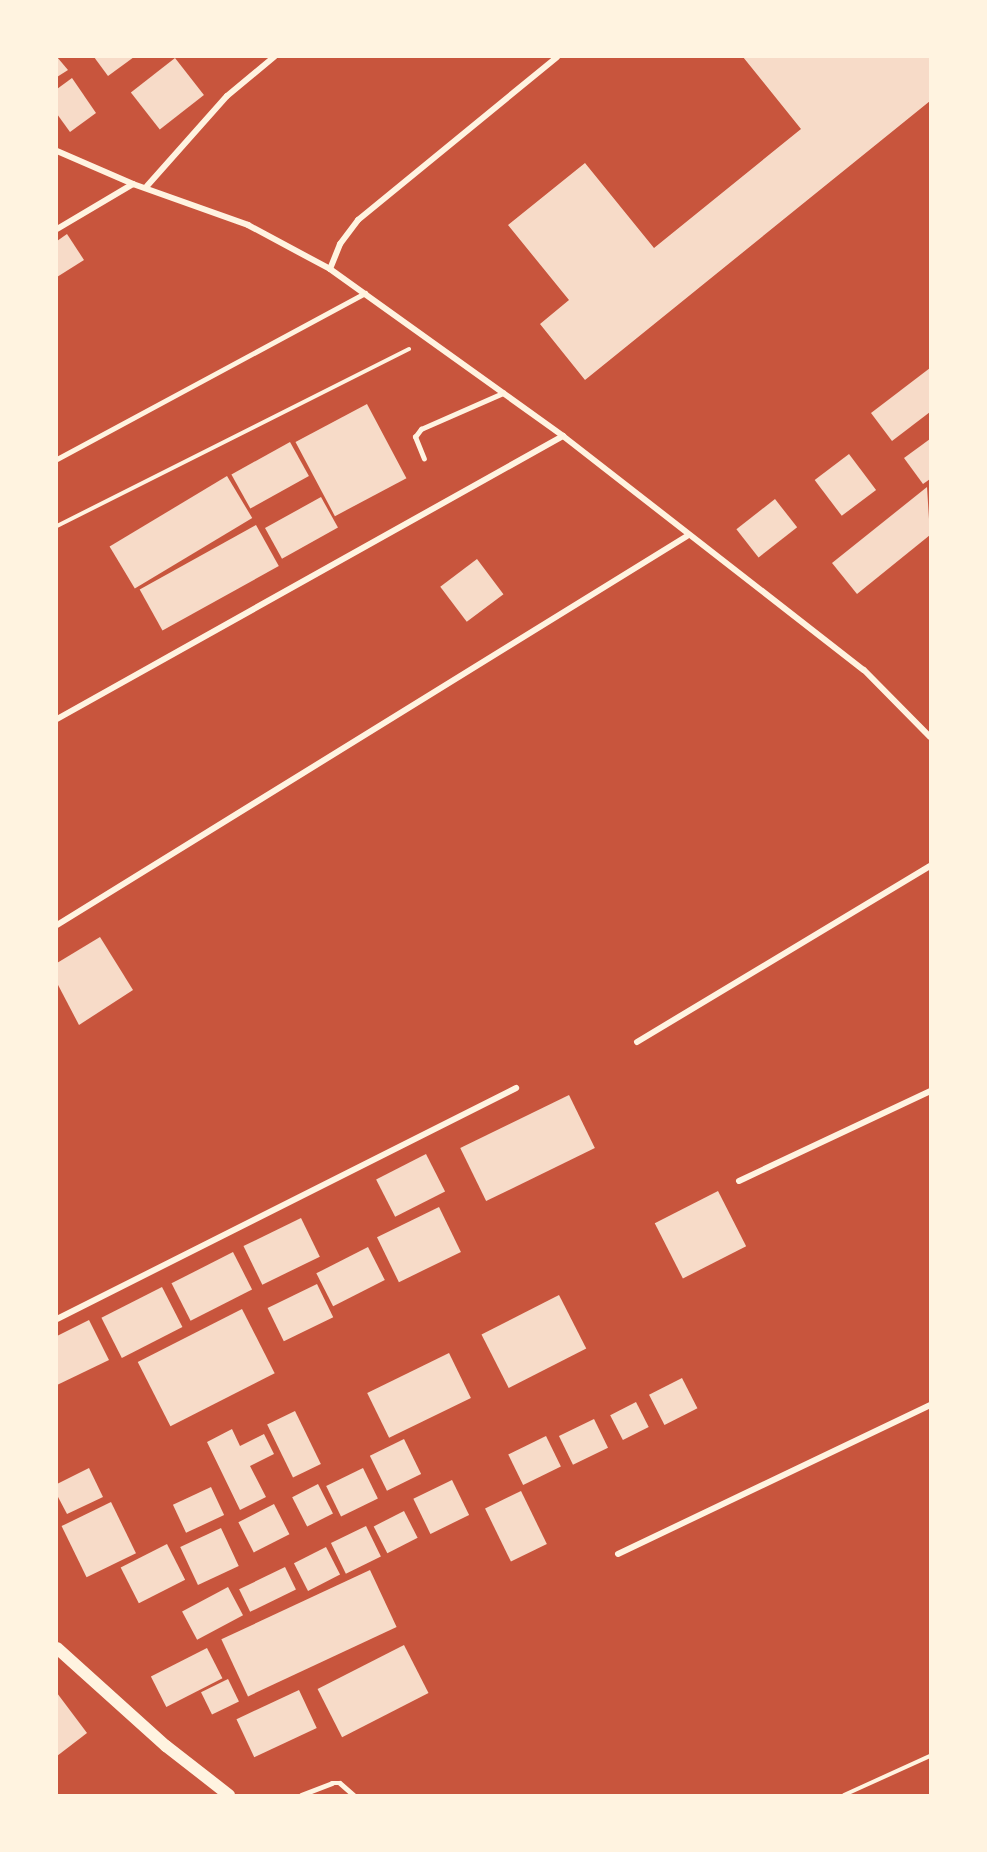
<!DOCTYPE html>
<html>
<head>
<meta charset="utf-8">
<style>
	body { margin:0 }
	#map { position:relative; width:987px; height:1852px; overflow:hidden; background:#c8553d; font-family:"Roboto Condensed",sans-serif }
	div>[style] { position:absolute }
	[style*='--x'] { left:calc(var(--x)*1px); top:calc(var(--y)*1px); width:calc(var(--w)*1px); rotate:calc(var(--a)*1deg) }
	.building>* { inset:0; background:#f7dbc8; transform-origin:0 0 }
	.path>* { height:4px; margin:-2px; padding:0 2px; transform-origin:2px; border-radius:2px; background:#fff3e0 }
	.service>* { height:4.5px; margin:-2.25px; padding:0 2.25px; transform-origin:2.25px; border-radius:2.25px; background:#fff3e0 }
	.minor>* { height:6px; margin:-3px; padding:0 3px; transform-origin:3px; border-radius:3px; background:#fff3e0 }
	.secondary>* { height:12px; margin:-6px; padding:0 6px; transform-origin:6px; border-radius:6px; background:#fff3e0 }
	span { translate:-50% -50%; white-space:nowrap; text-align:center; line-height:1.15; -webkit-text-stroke:5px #fff3e0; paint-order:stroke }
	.frame { position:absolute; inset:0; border:58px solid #fff3e0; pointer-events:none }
</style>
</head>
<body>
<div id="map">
	<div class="building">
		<div style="clip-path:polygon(57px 57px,68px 70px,57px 77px)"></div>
		<div style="clip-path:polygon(94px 57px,134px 57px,108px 76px)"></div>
		<div style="clip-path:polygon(743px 57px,930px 57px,930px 101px,585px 380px,540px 324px,569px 300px,508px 225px,585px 163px,654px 248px,801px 129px)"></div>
		<div style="left:175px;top:58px;width:47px;height:56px;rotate:52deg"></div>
		<div style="clip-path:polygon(72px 78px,96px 113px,70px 132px,57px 114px,57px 89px)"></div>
		<div style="clip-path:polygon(67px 234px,84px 260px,57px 277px,57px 241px)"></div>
		<div style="clip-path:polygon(930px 368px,930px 412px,892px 441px,871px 413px)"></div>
		<div style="left:367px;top:404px;width:84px;height:81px;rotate:62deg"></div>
		<div style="clip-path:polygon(930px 439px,930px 479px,923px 484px,904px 458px)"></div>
		<div style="left:290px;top:442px;width:39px;height:67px;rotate:61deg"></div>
		<div style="left:849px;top:454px;width:45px;height:43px;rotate:53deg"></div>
		<div style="left:227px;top:476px;width:49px;height:137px;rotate:59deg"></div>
		<div style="clip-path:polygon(927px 487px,930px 535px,857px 594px,832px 563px)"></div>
		<div style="left:321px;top:497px;width:35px;height:64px;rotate:61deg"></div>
		<div style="left:775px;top:499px;width:36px;height:49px;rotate:52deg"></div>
		<div style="left:256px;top:525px;width:47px;height:133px;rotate:61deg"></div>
		<div style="left:477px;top:559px;width:44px;height:46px;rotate:53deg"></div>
		<div style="clip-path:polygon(100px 937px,133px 990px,79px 1025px,57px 983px,57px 963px)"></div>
		<div style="left:569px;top:1095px;width:59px;height:121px;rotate:64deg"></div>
		<div style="left:426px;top:1154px;width:42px;height:56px;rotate:63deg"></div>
		<div style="left:718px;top:1191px;width:62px;height:71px;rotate:63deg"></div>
		<div style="left:439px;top:1207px;width:50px;height:69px;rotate:64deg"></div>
		<div style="left:301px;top:1218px;width:43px;height:64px;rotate:64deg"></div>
		<div style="left:368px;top:1247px;width:37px;height:58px;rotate:63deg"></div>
		<div style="left:233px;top:1252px;width:42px;height:69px;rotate:63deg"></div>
		<div style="left:317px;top:1284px;width:37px;height:55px;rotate:64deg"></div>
		<div style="left:162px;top:1287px;width:45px;height:68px;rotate:63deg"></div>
		<div style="left:559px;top:1295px;width:60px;height:87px;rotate:63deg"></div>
		<div style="left:242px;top:1309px;width:72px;height:117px;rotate:63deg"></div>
		<div style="clip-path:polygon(89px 1320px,109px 1360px,57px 1385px,57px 1336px)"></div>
		<div style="left:449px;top:1353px;width:50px;height:91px;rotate:64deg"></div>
		<div style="left:682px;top:1378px;width:34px;height:37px;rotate:63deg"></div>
		<div style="left:636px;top:1402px;width:28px;height:29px;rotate:63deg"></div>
		<div style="left:295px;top:1411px;width:59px;height:31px;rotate:64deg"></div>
		<div style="left:594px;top:1419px;width:32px;height:39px;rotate:64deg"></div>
		<div style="clip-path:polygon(232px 1429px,240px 1446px,264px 1434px,274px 1454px,250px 1466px,266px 1497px,240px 1510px,207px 1442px)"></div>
		<div style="left:546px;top:1436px;width:34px;height:42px;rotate:64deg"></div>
		<div style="left:404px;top:1439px;width:39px;height:38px;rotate:64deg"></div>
		<div style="clip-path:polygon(89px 1468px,103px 1497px,67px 1514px,57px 1495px,57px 1484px)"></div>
		<div style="left:363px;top:1468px;width:34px;height:41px;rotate:64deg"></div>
		<div style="left:452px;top:1480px;width:39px;height:43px;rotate:64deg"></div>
		<div style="left:318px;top:1484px;width:33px;height:29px;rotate:63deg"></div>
		<div style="left:211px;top:1487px;width:31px;height:42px;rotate:65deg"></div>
		<div style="left:521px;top:1491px;width:59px;height:40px;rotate:64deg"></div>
		<div style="left:111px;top:1502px;width:57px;height:55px;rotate:64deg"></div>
		<div style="left:274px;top:1504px;width:34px;height:40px;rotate:63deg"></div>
		<div style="left:404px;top:1511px;width:30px;height:34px;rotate:63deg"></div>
		<div style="left:366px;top:1526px;width:34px;height:39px;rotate:64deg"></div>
		<div style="left:221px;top:1528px;width:42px;height:45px;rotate:65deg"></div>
		<div style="left:167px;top:1544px;width:40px;height:52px;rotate:63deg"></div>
		<div style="left:326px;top:1547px;width:31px;height:36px;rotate:63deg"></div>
		<div style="left:285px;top:1567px;width:25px;height:51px;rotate:64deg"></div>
		<div style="left:370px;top:1570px;width:63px;height:164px;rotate:65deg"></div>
		<div style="left:228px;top:1587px;width:32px;height:52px;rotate:62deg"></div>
		<div style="left:404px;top:1645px;width:54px;height:97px;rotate:63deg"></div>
		<div style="left:207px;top:1648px;width:34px;height:63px;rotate:63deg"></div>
		<div style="left:228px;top:1679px;width:25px;height:30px;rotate:64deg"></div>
		<div style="left:299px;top:1690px;width:42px;height:69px;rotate:65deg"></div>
		<div style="clip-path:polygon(57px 1693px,87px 1733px,57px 1756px)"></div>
	</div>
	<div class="path">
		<div style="--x:57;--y:526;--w:394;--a:-26.7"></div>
		<div style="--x:844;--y:1795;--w:94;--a:-24.4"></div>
	</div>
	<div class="service">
		<div style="--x:57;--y:459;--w:350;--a:-28.3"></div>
		<div style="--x:424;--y:459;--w:24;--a:-112"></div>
		<div style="--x:415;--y:437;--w:10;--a:-53"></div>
		<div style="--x:421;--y:429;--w:90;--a:-23.7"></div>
		<div style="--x:301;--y:1795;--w:33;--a:-21"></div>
		<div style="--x:332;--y:1783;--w:8;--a:0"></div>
		<div style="--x:340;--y:1783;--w:18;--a:41"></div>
	</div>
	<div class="minor">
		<div style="--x:57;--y:151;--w:83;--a:23.5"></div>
		<div style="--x:133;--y:184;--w:122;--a:19.6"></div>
		<div style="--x:248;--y:225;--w:93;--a:28.2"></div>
		<div style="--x:330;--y:269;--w:287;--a:35.6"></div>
		<div style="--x:563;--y:436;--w:381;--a:37.9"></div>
		<div style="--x:864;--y:670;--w:94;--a:45.4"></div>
		<div style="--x:147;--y:186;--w:120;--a:-48.4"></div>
		<div style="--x:227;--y:96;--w:61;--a:-39.7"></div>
		<div style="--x:57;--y:229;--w:88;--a:-30.6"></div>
		<div style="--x:330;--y:269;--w:27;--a:-68"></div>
		<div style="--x:340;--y:244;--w:30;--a:-53"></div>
		<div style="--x:358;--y:220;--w:257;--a:-39.3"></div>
		<div style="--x:57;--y:719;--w:580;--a:-29.22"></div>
		<div style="--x:57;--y:925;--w:740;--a:-31.69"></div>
		<div style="--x:637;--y:1042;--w:342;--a:-31"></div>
		<div style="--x:739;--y:1181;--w:211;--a:-25.2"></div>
		<div style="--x:57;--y:1319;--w:514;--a:-26.71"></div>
		<div style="--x:618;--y:1554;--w:346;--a:-25.5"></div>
	</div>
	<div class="secondary">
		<div style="--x:57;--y:1648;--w:147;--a:42"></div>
		<div style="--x:166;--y:1746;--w:80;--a:37.9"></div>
	</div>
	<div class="frame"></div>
</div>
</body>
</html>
